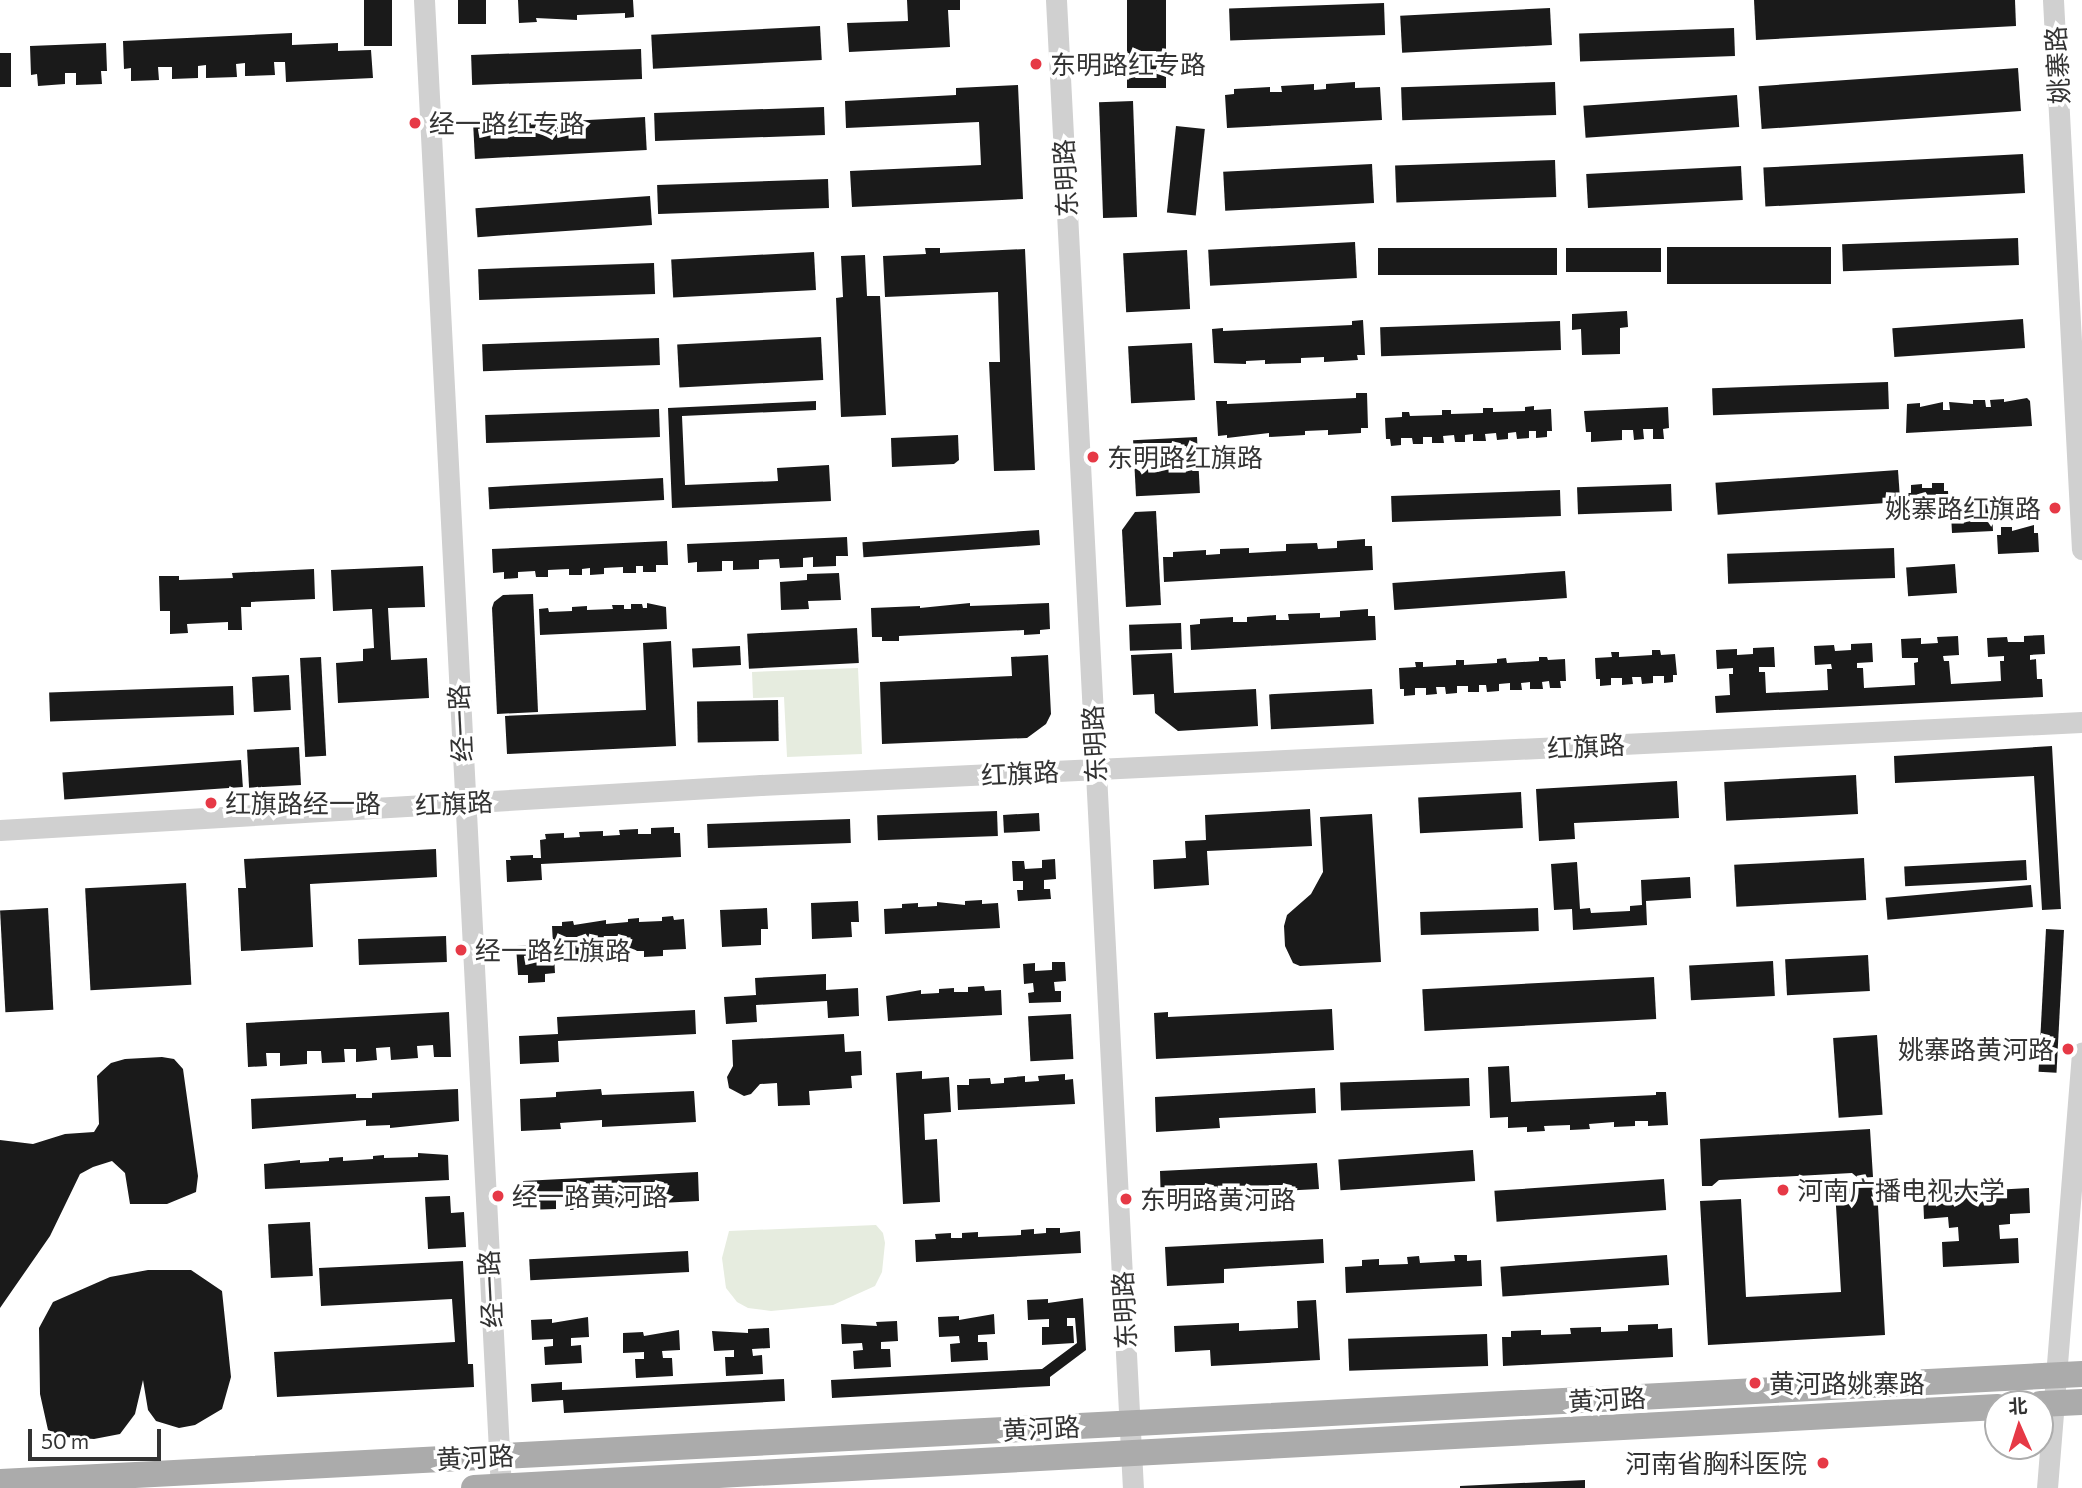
<!DOCTYPE html>
<html>
<head>
<meta charset="utf-8">
<style>
	body { margin:0 }
	#map { position:relative; width:2082px; height:1488px; overflow:hidden; background:#fff; font-family:Commissioner,"Noto Sans SC",sans-serif }
	div>[style] { position:absolute }
	[style*='--x'] { left:calc(var(--x)*1px); top:calc(var(--y)*1px); width:calc(var(--w)*1px); rotate:calc(var(--a)*1deg) }
	.green>* { inset:0; background:#e6ecdf }
	.building>* { inset:0; background:#1a1a1a; transform-origin:0 0 }
	.minor>* { height:21px; margin:-10.5px; padding:0 10.5px; transform-origin:10.5px; border-radius:10.5px; background:#d0d0d0 }
	.major>* { height:26px; margin:-13px; padding:0 13px; transform-origin:13px; border-radius:13px; background:#ababab }
	.dots>* { width:19px; height:19px; translate:-50% -50%; box-sizing:border-box; border:4px solid #fff; border-radius:50% }
	span { translate:-50% -50%; white-space:nowrap; text-align:center; line-height:1.15; -webkit-text-stroke:7px #fff; paint-order:stroke }
	.poi-label { font-size:26px; color:#333 }
	.left { translate:0 -50%; text-align:left }
	.right { translate:-100% -50%; text-align:right }
	.street-label { font-size:26px; color:#333 }
	.north { position:absolute; left:1984px; top:1390px; width:70px; height:70px; box-sizing:border-box; background:#fff; border:2px solid #adadad; border-radius:50%; rotate:357deg; font-size:19px; font-weight:700; line-height:28px; text-align:center; color:#333 }
	.north::after { content:''; display:block; margin:auto; width:24px; height:32px; background:#e63946; clip-path:polygon(50% 0,100% 100%,50% 72%,0 100%) }
	.scale { position:absolute; left:28px; top:1429px; width:133px; height:32px; box-sizing:border-box; border:4px solid #333; border-top:0; padding-left:9px; font-size:21px; line-height:24px; white-space:nowrap; color:#333; -webkit-text-stroke:5px #fff; paint-order:stroke }
</style>
</head>
<body>
<div id="map">
	<div class="green">
		<div style="clip-path:polygon(858px 668px,862px 754px,787px 757px,784px 697px,753px 698px,752px 672px)"></div>
		<div style="clip-path:polygon(876px 1225px,883px 1233px,885px 1243px,882px 1272px,875px 1286px,833px 1305px,771px 1311px,748px 1308px,737px 1302px,726px 1288px,722px 1258px,729px 1231px)"></div>
	</div>
	<div class="building">
		<div style="left:364px;top:0;width:28px;height:46px"></div>
		<div style="left:458px;top:0;width:28px;height:24px"></div>
		<div style="clip-path:polygon(518px 0,633px 0,634px 17px,625px 18px,625px 13px,577px 15px,577px 20px,536px 18px,537px 22px,519px 23px)"></div>
		<div style="clip-path:polygon(907px 0,960px 0,960px 10px,948px 10px,950px 47px,849px 52px,847px 23px,908px 21px)"></div>
		<div style="left:1127px;top:0;width:39px;height:88px"></div>
		<div style="clip-path:polygon(1754px 0,2015px 0,2016px 26px,1756px 40px)"></div>
		<div style="left:1384px;top:3px;width:32px;height:155px;rotate:88deg"></div>
		<div style="left:1550px;top:8px;width:37px;height:150px;rotate:87deg"></div>
		<div style="left:820px;top:26px;width:34px;height:169px;rotate:87deg"></div>
		<div style="left:1734px;top:28px;width:28px;height:155px;rotate:88deg"></div>
		<div style="clip-path:polygon(292px 33px,292px 45px,338px 43px,338px 51px,371px 50px,373px 78px,286px 82px,285px 62px,274px 62px,275px 75px,245px 76px,245px 63px,236px 64px,237px 77px,206px 78px,206px 65px,198px 66px,198px 78px,172px 79px,172px 67px,158px 67px,159px 80px,131px 81px,131px 68px,124px 69px,123px 41px)"></div>
		<div style="clip-path:polygon(106px 43px,107px 71px,101px 71px,102px 84px,76px 85px,76px 73px,65px 73px,65px 84px,38px 86px,37px 74px,31px 75px,30px 46px)"></div>
		<div style="left:641px;top:49px;width:30px;height:170px;rotate:88deg"></div>
		<div style="left:0;top:53px;width:11px;height:34px"></div>
		<div style="left:2018px;top:68px;width:43px;height:260px;rotate:86deg"></div>
		<div style="clip-path:polygon(1355px 82px,1355px 88px,1380px 87px,1382px 120px,1227px 128px,1225px 95px,1234px 94px,1234px 89px,1270px 87px,1270px 92px,1282px 92px,1281px 86px,1314px 84px,1314px 90px,1326px 89px,1326px 84px)"></div>
		<div style="left:1555px;top:82px;width:33px;height:154px;rotate:88deg"></div>
		<div style="clip-path:polygon(1018px 85px,1023px 199px,852px 207px,850px 171px,981px 165px,979px 122px,846px 128px,845px 101px,956px 95px,956px 88px)"></div>
		<div style="left:1737px;top:95px;width:32px;height:154px;rotate:86deg"></div>
		<div style="left:1133px;top:101px;width:116px;height:34px;rotate:88deg"></div>
		<div style="left:824px;top:107px;width:28px;height:170px;rotate:88deg"></div>
		<div style="left:645px;top:117px;width:33px;height:172px;rotate:87deg"></div>
		<div style="left:1176px;top:126px;width:29px;height:87px;rotate:6deg"></div>
		<div style="left:2023px;top:154px;width:39px;height:260px;rotate:87deg"></div>
		<div style="left:1555px;top:160px;width:37px;height:160px;rotate:88deg"></div>
		<div style="left:1372px;top:164px;width:39px;height:149px;rotate:87deg"></div>
		<div style="left:1741px;top:166px;width:34px;height:155px;rotate:87deg"></div>
		<div style="left:828px;top:179px;width:29px;height:171px;rotate:88deg"></div>
		<div style="left:650px;top:196px;width:29px;height:175px;rotate:86deg"></div>
		<div style="left:2018px;top:238px;width:27px;height:176px;rotate:88deg"></div>
		<div style="left:1355px;top:242px;width:36px;height:147px;rotate:87deg"></div>
		<div style="left:1831px;top:247px;width:37px;height:164px;rotate:90deg"></div>
		<div style="clip-path:polygon(925px 248px,940px 248px,940px 253px,1025px 249px,1035px 470px,994px 471px,989px 362px,1000px 362px,998px 292px,885px 297px,883px 256px,926px 254px)"></div>
		<div style="left:1557px;top:248px;width:27px;height:179px;rotate:90deg"></div>
		<div style="left:1661px;top:248px;width:24px;height:95px;rotate:90deg"></div>
		<div style="left:1187px;top:250px;width:59px;height:64px;rotate:87deg"></div>
		<div style="left:814px;top:252px;width:38px;height:143px;rotate:87deg"></div>
		<div style="clip-path:polygon(865px 255px,867px 296px,880px 296px,886px 415px,841px 417px,836px 298px,843px 297px,841px 256px)"></div>
		<div style="left:654px;top:263px;width:31px;height:176px;rotate:88deg"></div>
		<div style="clip-path:polygon(1627px 311px,1628px 327px,1620px 328px,1620px 354px,1582px 355px,1581px 329px,1572px 330px,1572px 314px)"></div>
		<div style="left:2023px;top:319px;width:29px;height:131px;rotate:86deg"></div>
		<div style="clip-path:polygon(1363px 320px,1365px 355px,1357px 355px,1358px 360px,1324px 362px,1324px 357px,1301px 358px,1301px 363px,1265px 364px,1265px 360px,1246px 361px,1246px 364px,1214px 363px,1212px 329px,1223px 328px,1223px 331px,1352px 325px,1352px 321px)"></div>
		<div style="left:1560px;top:321px;width:29px;height:180px;rotate:88deg"></div>
		<div style="left:821px;top:337px;width:43px;height:144px;rotate:87deg"></div>
		<div style="left:659px;top:338px;width:27px;height:177px;rotate:88deg"></div>
		<div style="left:1192px;top:343px;width:57px;height:64px;rotate:87deg"></div>
		<div style="left:1888px;top:382px;width:27px;height:176px;rotate:88deg"></div>
		<div style="clip-path:polygon(1356px 393px,1367px 393px,1368px 428px,1361px 428px,1361px 433px,1328px 435px,1328px 430px,1305px 431px,1305px 435px,1269px 437px,1269px 433px,1227px 438px,1227px 435px,1218px 436px,1216px 401px,1227px 401px,1227px 404px,1356px 398px)"></div>
		<div style="clip-path:polygon(2027px 398px,2030px 401px,2032px 426px,1906px 433px,1907px 404px,1920px 403px,1920px 407px,1943px 402px,1943px 410px,1950px 410px,1949px 402px,1973px 404px,1973px 400px,1985px 400px,1986px 407px,1991px 407px,1990px 400px,2004px 399px,2004px 402px)"></div>
		<div style="clip-path:polygon(816px 401px,816px 410px,682px 416px,685px 485px,778px 481px,777px 468px,829px 465px,831px 501px,672px 508px,668px 408px)"></div>
		<div style="clip-path:polygon(1534px 406px,1534px 410px,1551px 409px,1552px 431px,1547px 431px,1547px 437px,1536px 438px,1536px 431px,1529px 431px,1529px 438px,1517px 439px,1516px 432px,1508px 433px,1508px 439px,1497px 440px,1496px 433px,1485px 434px,1486px 441px,1473px 441px,1473px 434px,1465px 435px,1465px 442px,1455px 442px,1454px 435px,1443px 436px,1444px 443px,1432px 443px,1432px 437px,1423px 437px,1423px 444px,1413px 444px,1412px 438px,1401px 438px,1401px 445px,1391px 446px,1390px 439px,1386px 439px,1385px 418px,1402px 417px,1402px 412px,1409px 412px,1410px 416px,1442px 415px,1442px 410px,1451px 410px,1451px 414px,1483px 413px,1483px 408px,1493px 408px,1493px 412px,1525px 411px,1525px 407px)"></div>
		<div style="clip-path:polygon(1668px 407px,1669px 428px,1663px 429px,1664px 439px,1653px 439px,1653px 429px,1643px 429px,1644px 439px,1634px 440px,1633px 430px,1622px 430px,1622px 440px,1591px 442px,1591px 432px,1586px 432px,1584px 411px)"></div>
		<div style="left:659px;top:409px;width:28px;height:174px;rotate:88deg"></div>
		<div style="clip-path:polygon(958px 435px,959px 460px,954px 464px,892px 467px,891px 438px)"></div>
		<div style="left:1197px;top:437px;width:56px;height:64px;rotate:87deg"></div>
		<div style="left:1898px;top:470px;width:32px;height:183px;rotate:86deg"></div>
		<div style="left:663px;top:478px;width:22px;height:175px;rotate:87deg"></div>
		<div style="clip-path:polygon(1932px 483px,1944px 483px,1944px 491px,1948px 491px,1949px 510px,1908px 512px,1907px 493px,1911px 493px,1911px 485px,1922px 484px,1922px 488px,1932px 488px)"></div>
		<div style="left:1671px;top:484px;width:27px;height:94px;rotate:88deg"></div>
		<div style="left:1560px;top:490px;width:26px;height:169px;rotate:88deg"></div>
		<div style="clip-path:polygon(1987px 504px,1988px 512px,1992px 512px,1993px 531px,1952px 533px,1951px 514px,1955px 514px,1955px 506px,1966px 506px,1966px 510px)"></div>
		<div style="clip-path:polygon(1156px 511px,1161px 605px,1126px 607px,1122px 530px,1135px 512px)"></div>
		<div style="clip-path:polygon(2034px 525px,2034px 533px,2038px 533px,2039px 552px,1998px 554px,1997px 535px,2001px 535px,2001px 527px,2012px 527px,2012px 531px)"></div>
		<div style="left:1039px;top:530px;width:15px;height:177px;rotate:86deg"></div>
		<div style="clip-path:polygon(847px 537px,848px 556px,836px 556px,836px 566px,813px 567px,813px 557px,803px 558px,803px 567px,780px 568px,779px 559px,759px 560px,759px 569px,733px 570px,733px 561px,722px 561px,722px 571px,697px 572px,697px 562px,688px 563px,687px 544px)"></div>
		<div style="clip-path:polygon(1365px 539px,1365px 546px,1372px 546px,1373px 570px,1164px 582px,1163px 557px,1173px 557px,1173px 552px,1206px 550px,1206px 555px,1220px 554px,1220px 549px,1249px 548px,1249px 553px,1286px 551px,1286px 544px,1317px 543px,1318px 549px,1337px 548px,1337px 541px)"></div>
		<div style="clip-path:polygon(667px 541px,668px 565px,656px 565px,656px 572px,643px 572px,643px 566px,636px 566px,636px 573px,623px 573px,623px 567px,604px 568px,604px 574px,590px 575px,590px 568px,582px 569px,582px 575px,569px 575px,569px 569px,548px 570px,548px 577px,536px 577px,535px 571px,518px 572px,518px 578px,504px 579px,504px 572px,493px 573px,492px 549px)"></div>
		<div style="left:1894px;top:548px;width:30px;height:167px;rotate:88deg"></div>
		<div style="left:1955px;top:564px;width:29px;height:49px;rotate:86deg"></div>
		<div style="clip-path:polygon(423px 566px,425px 607px,388px 608px,391px 660px,427px 658px,429px 698px,338px 703px,336px 663px,363px 661px,363px 649px,374px 648px,372px 609px,333px 611px,331px 570px)"></div>
		<div style="clip-path:polygon(314px 569px,315px 599px,251px 602px,251px 607px,241px 607px,242px 630px,228px 630px,228px 622px,187px 624px,188px 633px,170px 634px,170px 611px,160px 611px,159px 576px,179px 576px,179px 580px,233px 578px,232px 573px)"></div>
		<div style="left:1565px;top:571px;width:27px;height:173px;rotate:86deg"></div>
		<div style="clip-path:polygon(839px 573px,841px 600px,808px 601px,809px 609px,781px 610px,780px 582px,807px 580px,807px 574px)"></div>
		<div style="clip-path:polygon(533px 594px,538px 712px,497px 714px,492px 608px,494px 602px,503px 595px)"></div>
		<div style="clip-path:polygon(647px 603px,666px 607px,667px 629px,540px 635px,539px 609px,548px 608px,549px 612px,572px 611px,572px 607px,587px 606px,587px 610px,613px 609px,612px 605px,624px 605px,624px 609px,631px 609px,631px 604px,642px 604px,643px 608px,647px 608px)"></div>
		<div style="clip-path:polygon(970px 603px,970px 606px,1049px 603px,1050px 629px,1040px 630px,1040px 634px,1024px 635px,1024px 630px,899px 636px,899px 641px,882px 641px,882px 637px,872px 637px,871px 608px,920px 606px,920px 608px)"></div>
		<div style="clip-path:polygon(1368px 609px,1368px 616px,1375px 616px,1376px 640px,1191px 650px,1190px 625px,1200px 624px,1200px 619px,1233px 617px,1233px 622px,1247px 622px,1247px 617px,1276px 615px,1276px 620px,1289px 620px,1288px 614px,1320px 613px,1320px 618px,1340px 617px,1340px 611px)"></div>
		<div style="left:1181px;top:623px;width:26px;height:52px;rotate:88deg"></div>
		<div style="left:857px;top:628px;width:35px;height:110px;rotate:87deg"></div>
		<div style="clip-path:polygon(2044px 635px,2045px 654px,2030px 655px,2030px 660px,2036px 659px,2037px 679px,2042px 679px,2043px 697px,1716px 713px,1715px 696px,1730px 695px,1729px 674px,1733px 674px,1733px 668px,1717px 669px,1716px 650px,1737px 649px,1737px 655px,1753px 654px,1753px 648px,1774px 647px,1775px 667px,1759px 667px,1759px 672px,1765px 672px,1766px 693px,1828px 690px,1827px 669px,1832px 669px,1831px 664px,1815px 665px,1814px 646px,1834px 645px,1835px 651px,1851px 650px,1851px 644px,1872px 643px,1873px 662px,1857px 663px,1857px 668px,1863px 668px,1864px 688px,1915px 685px,1914px 663px,1918px 662px,1918px 658px,1902px 658px,1901px 639px,1921px 638px,1921px 644px,1938px 643px,1937px 637px,1958px 636px,1959px 655px,1943px 656px,1944px 661px,1949px 661px,1951px 684px,2001px 681px,2000px 661px,2004px 661px,2004px 656px,1988px 657px,1987px 638px,2007px 637px,2008px 642px,2024px 642px,2024px 636px)"></div>
		<div style="clip-path:polygon(671px 641px,676px 746px,507px 754px,505px 716px,646px 710px,643px 643px)"></div>
		<div style="left:740px;top:646px;width:19px;height:48px;rotate:87deg"></div>
		<div style="clip-path:polygon(1652px 650px,1660px 650px,1661px 655px,1675px 654px,1677px 675px,1673px 675px,1673px 682px,1664px 683px,1664px 676px,1653px 676px,1653px 683px,1642px 684px,1641px 677px,1632px 677px,1633px 684px,1622px 685px,1622px 678px,1611px 678px,1611px 685px,1600px 686px,1600px 679px,1596px 679px,1595px 658px,1612px 657px,1611px 652px,1619px 652px,1619px 657px,1652px 655px)"></div>
		<div style="clip-path:polygon(1172px 653px,1174px 693px,1256px 689px,1258px 726px,1178px 731px,1155px 713px,1154px 694px,1133px 695px,1131px 655px)"></div>
		<div style="clip-path:polygon(1048px 655px,1051px 714px,1046px 724px,1027px 738px,882px 744px,880px 682px,1012px 676px,1011px 657px)"></div>
		<div style="left:321px;top:657px;width:99px;height:21px;rotate:87deg"></div>
		<div style="clip-path:polygon(1539px 657px,1547px 657px,1548px 660px,1565px 659px,1566px 681px,1560px 681px,1561px 688px,1550px 688px,1549px 681px,1542px 682px,1543px 689px,1530px 689px,1530px 682px,1521px 683px,1522px 690px,1510px 690px,1510px 683px,1499px 684px,1499px 691px,1487px 692px,1486px 685px,1479px 685px,1479px 692px,1468px 692px,1468px 686px,1457px 686px,1457px 693px,1446px 694px,1445px 687px,1436px 687px,1437px 694px,1426px 695px,1426px 688px,1415px 688px,1415px 695px,1404px 696px,1404px 689px,1400px 689px,1399px 668px,1416px 667px,1415px 662px,1423px 662px,1423px 667px,1456px 665px,1456px 660px,1464px 660px,1464px 665px,1497px 663px,1497px 659px,1506px 658px,1507px 663px,1539px 661px)"></div>
		<div style="left:289px;top:675px;width:35px;height:37px;rotate:87deg"></div>
		<div style="left:233px;top:686px;width:29px;height:184px;rotate:88deg"></div>
		<div style="left:1372px;top:689px;width:35px;height:103px;rotate:87deg"></div>
		<div style="left:778px;top:700px;width:41px;height:81px;rotate:89deg"></div>
		<div style="clip-path:polygon(2052px 746px,2061px 909px,2042px 910px,2034px 776px,1895px 783px,1894px 756px)"></div>
		<div style="left:299px;top:747px;width:38px;height:52px;rotate:87deg"></div>
		<div style="left:241px;top:760px;width:27px;height:179px;rotate:86deg"></div>
		<div style="left:1856px;top:775px;width:39px;height:132px;rotate:87deg"></div>
		<div style="clip-path:polygon(1677px 781px,1679px 818px,1574px 823px,1575px 839px,1539px 841px,1536px 789px)"></div>
		<div style="left:1521px;top:792px;width:36px;height:103px;rotate:87deg"></div>
		<div style="clip-path:polygon(1310px 809px,1312px 846px,1207px 851px,1209px 885px,1154px 889px,1153px 860px,1186px 858px,1185px 841px,1206px 840px,1205px 815px)"></div>
		<div style="left:997px;top:811px;width:25px;height:120px;rotate:88deg"></div>
		<div style="left:1039px;top:813px;width:18px;height:36px;rotate:87deg"></div>
		<div style="clip-path:polygon(1372px 814px,1381px 962px,1300px 966px,1293px 963px,1285px 946px,1284px 926px,1287px 915px,1311px 894px,1323px 872px,1320px 817px)"></div>
		<div style="left:850px;top:819px;width:24px;height:143px;rotate:88deg"></div>
		<div style="clip-path:polygon(674px 827px,674px 833px,680px 833px,681px 857px,541px 864px,542px 880px,507px 882px,506px 860px,511px 860px,510px 856px,533px 855px,533px 858px,541px 858px,540px 840px,546px 839px,545px 834px,564px 833px,564px 838px,580px 837px,579px 832px,603px 831px,603px 836px,620px 835px,619px 830px,638px 829px,638px 834px,651px 834px,651px 828px)"></div>
		<div style="clip-path:polygon(436px 849px,437px 877px,310px 884px,313px 947px,241px 951px,238px 888px,246px 888px,244px 859px)"></div>
		<div style="left:1864px;top:858px;width:42px;height:130px;rotate:87deg"></div>
		<div style="clip-path:polygon(1055px 859px,1056px 879px,1044px 880px,1044px 889px,1050px 889px,1051px 899px,1018px 901px,1017px 890px,1023px 890px,1023px 881px,1013px 881px,1012px 861px,1024px 861px,1025px 869px,1042px 868px,1042px 860px)"></div>
		<div style="left:2026px;top:860px;width:20px;height:122px;rotate:87deg"></div>
		<div style="clip-path:polygon(1577px 862px,1580px 909px,1590px 908px,1591px 913px,1630px 911px,1630px 906px,1642px 905px,1641px 880px,1690px 877px,1691px 898px,1646px 901px,1647px 925px,1573px 930px,1572px 909px,1554px 910px,1551px 864px)"></div>
		<div style="left:186px;top:883px;width:102px;height:101px;rotate:87deg"></div>
		<div style="left:2031px;top:885px;width:22px;height:146px;rotate:85deg"></div>
		<div style="clip-path:polygon(982px 900px,982px 904px,998px 903px,1000px 928px,885px 934px,884px 909px,902px 908px,902px 904px,918px 903px,918px 907px,937px 906px,937px 902px,965px 905px,965px 901px)"></div>
		<div style="clip-path:polygon(858px 901px,859px 922px,851px 922px,852px 937px,812px 939px,811px 903px)"></div>
		<div style="left:48px;top:908px;width:102px;height:48px;rotate:87deg"></div>
		<div style="clip-path:polygon(767px 908px,768px 929px,761px 929px,761px 945px,722px 947px,720px 910px)"></div>
		<div style="left:1538px;top:908px;width:23px;height:118px;rotate:88deg"></div>
		<div style="clip-path:polygon(673px 916px,674px 920px,684px 919px,686px 949px,663px 950px,663px 956px,644px 957px,644px 951px,629px 951px,629px 957px,611px 958px,610px 952px,598px 953px,599px 959px,578px 960px,578px 954px,571px 955px,571px 960px,560px 961px,559px 955px,554px 955px,555px 973px,545px 974px,545px 982px,528px 983px,528px 975px,518px 975px,516px 946px,553px 944px,552px 926px,562px 926px,562px 922px,573px 921px,574px 925px,606px 920px,606px 924px,628px 922px,628px 919px,639px 918px,639px 922px,662px 921px,662px 917px)"></div>
		<div style="left:2046px;top:929px;width:18px;height:143px;rotate:3deg"></div>
		<div style="left:446px;top:936px;width:26px;height:88px;rotate:88deg"></div>
		<div style="left:1868px;top:955px;width:36px;height:83px;rotate:87deg"></div>
		<div style="left:1773px;top:961px;width:35px;height:84px;rotate:87deg"></div>
		<div style="clip-path:polygon(1052px 962px,1065px 962px,1066px 981px,1054px 982px,1055px 991px,1061px 991px,1061px 1002px,1029px 1003px,1028px 993px,1034px 992px,1033px 983px,1024px 984px,1023px 964px,1035px 963px,1035px 971px,1052px 970px)"></div>
		<div style="clip-path:polygon(826px 974px,826px 990px,858px 988px,859px 1016px,828px 1018px,827px 1001px,756px 1005px,757px 1022px,726px 1024px,724px 997px,756px 995px,755px 978px)"></div>
		<div style="left:1654px;top:977px;width:42px;height:232px;rotate:87deg"></div>
		<div style="clip-path:polygon(984px 986px,985px 991px,1001px 990px,1002px 1015px,888px 1021px,886px 996px,921px 990px,921px 994px,939px 993px,939px 989px,954px 988px,954px 992px,968px 992px,968px 987px)"></div>
		<div style="clip-path:polygon(1332px 1009px,1334px 1050px,1156px 1059px,1154px 1013px,1168px 1012px,1168px 1017px)"></div>
		<div style="clip-path:polygon(695px 1010px,696px 1034px,558px 1041px,559px 1062px,520px 1064px,519px 1036px,558px 1034px,557px 1017px)"></div>
		<div style="clip-path:polygon(449px 1012px,451px 1057px,434px 1057px,433px 1045px,417px 1046px,418px 1058px,391px 1060px,390px 1047px,376px 1048px,377px 1060px,356px 1062px,356px 1049px,344px 1049px,345px 1062px,322px 1063px,321px 1051px,307px 1051px,307px 1064px,280px 1066px,280px 1053px,266px 1053px,267px 1066px,248px 1067px,246px 1023px)"></div>
		<div style="left:1071px;top:1014px;width:45px;height:43px;rotate:87deg"></div>
		<div style="clip-path:polygon(844px 1034px,845px 1052px,861px 1051px,862px 1075px,851px 1076px,852px 1088px,809px 1091px,810px 1105px,778px 1106px,777px 1083px,760px 1084px,751px 1094px,744px 1096px,729px 1088px,727px 1077px,733px 1066px,732px 1040px)"></div>
		<div style="left:1877px;top:1035px;width:80px;height:44px;rotate:86deg"></div>
		<div style="clip-path:polygon(162px 1057px,174px 1059px,183px 1069px,198px 1176px,196px 1192px,167px 1204px,130px 1204px,125px 1173px,112px 1161px,93px 1167px,80px 1174px,50px 1236px,0 1308px,0 1140px,33px 1144px,65px 1134px,94px 1132px,99px 1124px,97px 1076px,101px 1072px,111px 1063px,125px 1059px)"></div>
		<div style="clip-path:polygon(1509px 1066px,1511px 1102px,1656px 1095px,1656px 1092px,1666px 1092px,1668px 1125px,1648px 1126px,1648px 1121px,1635px 1121px,1635px 1126px,1614px 1127px,1614px 1122px,1589px 1124px,1590px 1129px,1570px 1130px,1570px 1125px,1544px 1126px,1545px 1131px,1527px 1132px,1527px 1127px,1508px 1128px,1508px 1117px,1490px 1118px,1488px 1067px)"></div>
		<div style="clip-path:polygon(922px 1071px,922px 1079px,949px 1077px,951px 1112px,924px 1114px,925px 1140px,937px 1139px,940px 1202px,903px 1204px,896px 1073px)"></div>
		<div style="clip-path:polygon(1065px 1074px,1065px 1080px,1073px 1079px,1075px 1104px,958px 1110px,957px 1085px,969px 1085px,969px 1079px,990px 1078px,991px 1084px,1004px 1083px,1004px 1078px,1025px 1076px,1025px 1082px,1039px 1081px,1038px 1076px)"></div>
		<div style="left:1469px;top:1078px;width:28px;height:129px;rotate:88deg"></div>
		<div style="clip-path:polygon(1315px 1088px,1316px 1113px,1219px 1118px,1220px 1128px,1156px 1132px,1155px 1097px)"></div>
		<div style="clip-path:polygon(458px 1089px,459px 1121px,390px 1128px,390px 1125px,366px 1126px,366px 1120px,252px 1129px,251px 1099px,356px 1094px,356px 1098px,372px 1098px,372px 1093px)"></div>
		<div style="clip-path:polygon(601px 1089px,602px 1095px,694px 1091px,696px 1122px,602px 1127px,602px 1120px,560px 1123px,561px 1129px,521px 1131px,520px 1099px,556px 1097px,556px 1092px)"></div>
		<div style="clip-path:polygon(1870px 1129px,1873px 1177px,1858px 1178px,1852px 1173px,1719px 1180px,1712px 1186px,1702px 1186px,1700px 1139px)"></div>
		<div style="left:1473px;top:1150px;width:31px;height:135px;rotate:86deg"></div>
		<div style="clip-path:polygon(418px 1153px,448px 1155px,449px 1180px,265px 1189px,264px 1164px,300px 1160px,300px 1163px,329px 1161px,329px 1158px,343px 1157px,343px 1161px,373px 1159px,373px 1156px,384px 1155px,384px 1158px,418px 1157px)"></div>
		<div style="clip-path:polygon(1317px 1163px,1319px 1189px,1219px 1194px,1219px 1203px,1161px 1206px,1160px 1171px)"></div>
		<div style="clip-path:polygon(698px 1172px,699px 1201px,603px 1206px,603px 1197px,593px 1197px,593px 1209px,570px 1210px,570px 1198px,556px 1199px,556px 1209px,525px 1210px,523px 1181px)"></div>
		<div style="left:1664px;top:1179px;width:31px;height:170px;rotate:86deg"></div>
		<div style="clip-path:polygon(1877px 1187px,1885px 1335px,1708px 1345px,1700px 1201px,1741px 1199px,1746px 1297px,1841px 1292px,1835px 1189px)"></div>
		<div style="clip-path:polygon(2029px 1188px,2030px 1213px,2010px 1214px,2010px 1224px,1999px 1225px,2000px 1239px,2018px 1238px,2019px 1263px,1943px 1267px,1942px 1242px,1959px 1241px,1958px 1227px,1949px 1228px,1948px 1217px,1924px 1219px,1923px 1194px)"></div>
		<div style="clip-path:polygon(450px 1196px,451px 1213px,464px 1212px,466px 1247px,428px 1249px,425px 1197px)"></div>
		<div style="left:310px;top:1222px;width:54px;height:42px;rotate:87deg"></div>
		<div style="clip-path:polygon(1046px 1228px,1060px 1228px,1060px 1233px,1080px 1231px,1081px 1253px,916px 1262px,915px 1240px,936px 1239px,935px 1234px,951px 1233px,951px 1238px,962px 1238px,962px 1233px,978px 1232px,978px 1237px,1021px 1235px,1021px 1230px,1034px 1229px,1034px 1234px,1046px 1233px)"></div>
		<div style="clip-path:polygon(1323px 1239px,1324px 1263px,1224px 1269px,1224px 1283px,1167px 1286px,1165px 1247px)"></div>
		<div style="left:688px;top:1251px;width:21px;height:159px;rotate:87deg"></div>
		<div style="clip-path:polygon(1454px 1255px,1467px 1255px,1467px 1261px,1481px 1260px,1482px 1286px,1346px 1293px,1345px 1267px,1362px 1266px,1362px 1260px,1379px 1259px,1379px 1265px,1408px 1264px,1407px 1257px,1419px 1256px,1420px 1263px,1455px 1261px)"></div>
		<div style="left:1667px;top:1255px;width:30px;height:167px;rotate:86deg"></div>
		<div style="clip-path:polygon(463px 1261px,468px 1364px,473px 1364px,474px 1387px,277px 1397px,274px 1352px,455px 1342px,452px 1299px,321px 1306px,319px 1268px)"></div>
		<div style="clip-path:polygon(148px 1270px,191px 1270px,222px 1291px,231px 1377px,222px 1409px,195px 1425px,179px 1428px,156px 1421px,148px 1410px,143px 1380px,135px 1414px,120px 1434px,94px 1439px,65px 1437px,48px 1430px,40px 1394px,39px 1328px,53px 1302px,110px 1277px)"></div>
		<div style="clip-path:polygon(1083px 1298px,1086px 1350px,1050px 1377px,1050px 1386px,832px 1398px,831px 1380px,1042px 1369px,1077px 1343px,1075px 1318px,1067px 1318px,1067px 1326px,1073px 1326px,1074px 1343px,1042px 1345px,1042px 1327px,1049px 1327px,1049px 1319px,1028px 1320px,1027px 1300px,1048px 1299px,1048px 1303px)"></div>
		<div style="clip-path:polygon(1316px 1300px,1320px 1360px,1211px 1366px,1210px 1350px,1175px 1352px,1174px 1326px,1239px 1323px,1239px 1331px,1298px 1328px,1297px 1301px)"></div>
		<div style="clip-path:polygon(994px 1314px,995px 1334px,978px 1335px,978px 1342px,987px 1342px,988px 1360px,951px 1362px,950px 1344px,960px 1343px,959px 1336px,939px 1337px,938px 1317px,959px 1316px,959px 1320px)"></div>
		<div style="clip-path:polygon(588px 1317px,589px 1337px,571px 1338px,571px 1346px,581px 1345px,582px 1363px,545px 1365px,544px 1347px,553px 1346px,553px 1339px,532px 1340px,531px 1320px,552px 1319px,552px 1323px)"></div>
		<div style="clip-path:polygon(897px 1321px,898px 1341px,881px 1342px,881px 1349px,890px 1349px,891px 1367px,854px 1369px,853px 1351px,863px 1350px,862px 1343px,842px 1344px,841px 1324px,877px 1326px,876px 1322px)"></div>
		<div style="clip-path:polygon(1658px 1324px,1658px 1329px,1672px 1328px,1673px 1357px,1503px 1366px,1502px 1337px,1511px 1337px,1511px 1331px,1541px 1330px,1541px 1335px,1571px 1334px,1570px 1328px,1601px 1327px,1601px 1332px,1628px 1331px,1628px 1325px)"></div>
		<div style="clip-path:polygon(769px 1328px,770px 1348px,752px 1349px,753px 1356px,762px 1355px,763px 1374px,726px 1376px,725px 1357px,734px 1357px,734px 1350px,714px 1351px,712px 1331px,748px 1333px,748px 1329px)"></div>
		<div style="clip-path:polygon(679px 1330px,680px 1350px,662px 1351px,663px 1358px,672px 1358px,673px 1376px,636px 1378px,635px 1359px,644px 1359px,644px 1352px,623px 1353px,623px 1333px,643px 1332px,644px 1336px)"></div>
		<div style="left:1487px;top:1334px;width:32px;height:139px;rotate:88deg"></div>
		<div style="clip-path:polygon(784px 1379px,785px 1401px,564px 1413px,563px 1400px,532px 1402px,531px 1384px,562px 1382px,562px 1390px)"></div>
		<div style="clip-path:polygon(1585px 1480px,1585px 1488px,1460px 1488px,1460px 1486px)"></div>
	</div>
	<div class="minor">
		<div style="--x:424;--y:0;--w:1490;--a:87.04"></div>
		<div style="--x:1056;--y:0;--w:1490;--a:87.04"></div>
		<div style="--x:2053;--y:0;--w:550;--a:86.98"></div>
		<div style="--x:0;--y:830;--w:762;--a:-3.38"></div>
		<div style="--x:761;--y:785;--w:1323;--a:-2.73"></div>
		<div style="--x:2047;--y:1488;--w:437;--a:-85.4"></div>
	</div>
	<div class="major">
		<div style="--x:2040;--y:1404;--w:42;--a:-2.7"></div>
		<div style="--x:0;--y:1482;--w:2085;--a:-2.97"></div>
		<div style="--x:474;--y:1488;--w:1526;--a:-3.04"></div>
	</div>
	<div class="dots">
		<div style="left:1036px;top:64px;background:#e63946"></div>
		<div style="left:415px;top:123px;background:#e63946"></div>
		<div style="left:1093px;top:457px;background:#e63946"></div>
		<div style="left:2055px;top:508px;background:#e63946"></div>
		<div style="left:211px;top:803px;background:#e63946"></div>
		<div style="left:461px;top:950px;background:#e63946"></div>
		<div style="left:2068px;top:1049px;background:#e63946"></div>
		<div style="left:1783px;top:1190px;background:#e63946"></div>
		<div style="left:498px;top:1196px;background:#e63946"></div>
		<div style="left:1126px;top:1199px;background:#e63946"></div>
		<div style="left:1755px;top:1383px;background:#e63946"></div>
		<div style="left:1823px;top:1463px;background:#e63946"></div>
	</div>
	<div class="poi-label">
		<span class="left" style="left:1050px;top:64px">东明路红专路</span>
		<span class="left" style="left:429px;top:123px">经一路红专路</span>
		<span class="left" style="left:1107px;top:457px">东明路红旗路</span>
		<span class="right" style="left:2041px;top:508px">姚寨路红旗路</span>
		<span class="left" style="left:225px;top:803px">红旗路经一路</span>
		<span class="left" style="left:475px;top:950px">经一路红旗路</span>
		<span class="right" style="left:2054px;top:1049px">姚寨路黄河路</span>
		<span class="left" style="left:1797px;top:1190px">河南广播电视大学</span>
		<span class="left" style="left:512px;top:1196px">经一路黄河路</span>
		<span class="left" style="left:1140px;top:1199px">东明路黄河路</span>
		<span class="left" style="left:1769px;top:1383px">黄河路姚寨路</span>
		<span class="right" style="left:1807px;top:1463px">河南省胸科医院</span>
	</div>
	<div class="street-label">
		<span style="left:2057px;top:65px;rotate:-93deg">姚寨路</span>
		<span style="left:1065px;top:178px;rotate:-93deg">东明路</span>
		<span style="left:460px;top:723px;rotate:-93deg">经一路</span>
		<span style="left:1094px;top:744px;rotate:-93deg">东明路</span>
		<span style="left:1586px;top:746px;rotate:-3deg">红旗路</span>
		<span style="left:1020px;top:773px;rotate:-3deg">红旗路</span>
		<span style="left:454px;top:803px;rotate:-3deg">红旗路</span>
		<span style="left:490px;top:1289px;rotate:-93deg">经一路</span>
		<span style="left:1124px;top:1310px;rotate:-93deg">东明路</span>
		<span style="left:1607px;top:1399px;rotate:-3deg">黄河路</span>
		<span style="left:1041px;top:1428px;rotate:-3deg">黄河路</span>
		<span style="left:475px;top:1457px;rotate:-3deg">黄河路</span>
	</div>
	<div class="north">北</div>
	<div class="scale">50 m</div>
</div>
</body>
</html>
